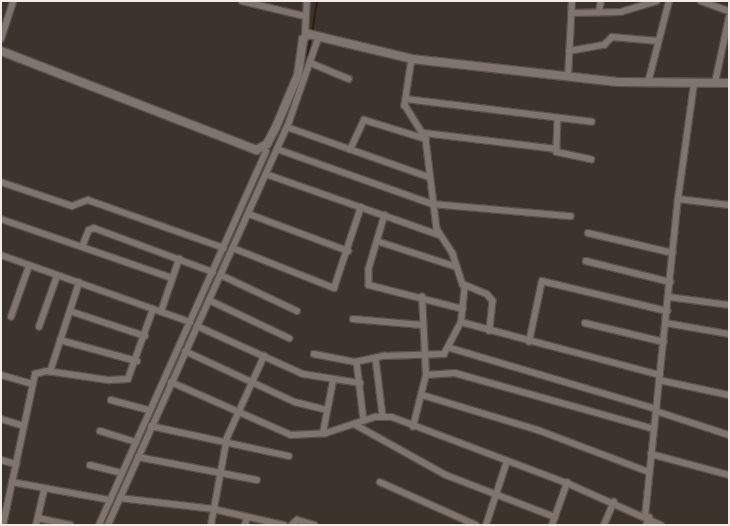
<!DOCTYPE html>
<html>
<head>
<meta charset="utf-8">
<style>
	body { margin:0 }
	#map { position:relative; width:730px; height:526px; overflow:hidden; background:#3d332d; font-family:Montserrat,sans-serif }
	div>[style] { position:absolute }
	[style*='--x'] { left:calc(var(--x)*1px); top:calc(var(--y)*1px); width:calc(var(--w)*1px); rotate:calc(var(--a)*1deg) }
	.stream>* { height:2px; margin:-1px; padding:0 1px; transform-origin:1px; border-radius:1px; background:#331a0a }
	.roads { filter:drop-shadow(1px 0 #59514c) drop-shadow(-1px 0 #59514c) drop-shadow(0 1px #59514c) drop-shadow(0 -1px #59514c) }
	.street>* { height:5.5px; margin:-2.75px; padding:0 2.75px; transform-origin:2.75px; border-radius:2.75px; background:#7f746e }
	.secondary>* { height:8px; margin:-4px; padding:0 4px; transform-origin:4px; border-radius:4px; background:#7f746e }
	span { translate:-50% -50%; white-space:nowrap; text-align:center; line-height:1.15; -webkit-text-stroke:4px #3d332d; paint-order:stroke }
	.frame { position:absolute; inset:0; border:2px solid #f1eae7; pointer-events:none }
</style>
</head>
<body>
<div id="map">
	<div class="stream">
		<div style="--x:312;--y:33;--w:32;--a:-81"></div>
		<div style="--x:306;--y:65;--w:27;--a:-80"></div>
		<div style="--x:105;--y:525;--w:448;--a:-65.9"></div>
	</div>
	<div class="roads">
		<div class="street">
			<div style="--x:242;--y:1;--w:64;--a:13.6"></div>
			<div style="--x:701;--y:1;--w:30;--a:20"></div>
			<div style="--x:599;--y:12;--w:11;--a:-80"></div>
			<div style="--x:571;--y:13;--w:50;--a:-1.1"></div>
			<div style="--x:621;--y:12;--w:37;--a:-17"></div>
			<div style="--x:305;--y:36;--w:35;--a:-87"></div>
			<div style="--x:1;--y:39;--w:40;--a:-72"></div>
			<div style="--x:569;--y:51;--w:36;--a:-10"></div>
			<div style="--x:604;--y:45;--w:11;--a:-45"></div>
			<div style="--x:612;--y:37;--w:46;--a:5"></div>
			<div style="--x:412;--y:59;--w:47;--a:98.7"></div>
			<div style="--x:405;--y:105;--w:40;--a:58"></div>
			<div style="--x:426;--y:139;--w:91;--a:83"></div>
			<div style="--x:437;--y:229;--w:30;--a:57"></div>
			<div style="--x:453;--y:254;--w:32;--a:72"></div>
			<div style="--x:463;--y:284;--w:26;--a:23"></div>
			<div style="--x:487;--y:294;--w:9;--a:49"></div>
			<div style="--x:493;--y:301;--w:30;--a:96"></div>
			<div style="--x:311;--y:63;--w:41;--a:22.8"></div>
			<div style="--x:568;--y:77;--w:76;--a:-87"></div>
			<div style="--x:648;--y:83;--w:85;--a:-75.6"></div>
			<div style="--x:715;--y:83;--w:67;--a:-78"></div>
			<div style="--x:406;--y:99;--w:187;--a:7"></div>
			<div style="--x:558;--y:118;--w:34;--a:92"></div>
			<div style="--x:557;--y:152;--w:35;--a:12"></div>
			<div style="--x:287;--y:127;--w:151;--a:19.4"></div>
			<div style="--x:424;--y:133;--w:133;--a:6.9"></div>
			<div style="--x:277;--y:149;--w:164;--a:19.5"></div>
			<div style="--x:432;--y:204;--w:139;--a:5"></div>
			<div style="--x:350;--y:150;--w:33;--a:-65"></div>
			<div style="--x:364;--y:120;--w:65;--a:17"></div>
			<div style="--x:266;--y:174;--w:183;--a:19.4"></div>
			<div style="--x:1;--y:182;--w:75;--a:18.7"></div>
			<div style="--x:72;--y:206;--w:17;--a:-21"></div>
			<div style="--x:88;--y:200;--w:144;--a:19.4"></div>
			<div style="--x:678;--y:199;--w:51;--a:6.7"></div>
			<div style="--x:249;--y:214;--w:106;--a:20.5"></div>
			<div style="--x:385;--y:215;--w:56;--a:106.5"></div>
			<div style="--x:369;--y:269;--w:16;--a:90"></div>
			<div style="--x:369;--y:285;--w:97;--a:14.3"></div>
			<div style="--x:1;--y:219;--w:181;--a:19"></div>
			<div style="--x:588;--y:233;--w:87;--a:13.2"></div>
			<div style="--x:377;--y:241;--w:84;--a:18"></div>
			<div style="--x:82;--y:247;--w:18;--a:-68"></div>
			<div style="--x:89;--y:230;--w:5;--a:-22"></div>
			<div style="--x:94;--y:228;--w:127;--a:20.3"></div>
			<div style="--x:233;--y:248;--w:109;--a:21.6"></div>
			<div style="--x:334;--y:288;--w:85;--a:-71.6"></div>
			<div style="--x:1;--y:255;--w:201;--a:19.5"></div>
			<div style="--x:586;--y:261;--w:87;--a:14"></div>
			<div style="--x:221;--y:275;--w:84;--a:25.3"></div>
			<div style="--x:669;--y:297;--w:61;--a:7.6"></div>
			<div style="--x:209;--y:300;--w:89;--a:25.4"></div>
			<div style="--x:70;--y:311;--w:79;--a:18.4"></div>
			<div style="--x:161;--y:312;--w:56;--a:-71.2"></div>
			<div style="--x:11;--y:317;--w:54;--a:-70.6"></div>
			<div style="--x:353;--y:319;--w:69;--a:5"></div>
			<div style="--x:461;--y:322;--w:206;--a:14.9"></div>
			<div style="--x:585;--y:323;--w:81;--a:13.5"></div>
			<div style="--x:666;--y:323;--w:64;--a:9.9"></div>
			<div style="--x:197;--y:326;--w:116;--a:24.4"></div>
			<div style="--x:303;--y:374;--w:58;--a:9"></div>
			<div style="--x:39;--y:327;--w:54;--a:-70.6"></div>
			<div style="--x:60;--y:340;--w:80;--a:15.3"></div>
			<div style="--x:529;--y:342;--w:62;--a:-78"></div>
			<div style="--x:542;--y:281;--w:129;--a:13.5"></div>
			<div style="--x:450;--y:348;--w:215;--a:16.5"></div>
			<div style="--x:185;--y:351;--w:121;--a:24.9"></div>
			<div style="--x:295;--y:402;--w:33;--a:14"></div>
			<div style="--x:314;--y:354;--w:42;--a:11"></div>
			<div style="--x:355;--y:362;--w:30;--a:-12"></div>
			<div style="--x:384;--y:356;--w:60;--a:-1.9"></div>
			<div style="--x:444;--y:354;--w:36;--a:-62"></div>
			<div style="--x:461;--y:322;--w:36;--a:-84"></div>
			<div style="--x:376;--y:359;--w:57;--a:83"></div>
			<div style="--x:357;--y:362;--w:59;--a:83.2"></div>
			<div style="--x:50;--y:372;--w:94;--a:-72"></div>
			<div style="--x:1;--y:375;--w:33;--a:16"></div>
			<div style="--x:426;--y:375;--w:29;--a:-4"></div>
			<div style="--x:455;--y:373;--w:207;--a:15.7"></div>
			<div style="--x:659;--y:380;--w:72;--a:12.1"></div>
			<div style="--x:171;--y:382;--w:131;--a:23.8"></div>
			<div style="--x:291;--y:435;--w:35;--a:-3"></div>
			<div style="--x:326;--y:433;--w:52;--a:-18.1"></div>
			<div style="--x:375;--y:417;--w:17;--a:0"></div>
			<div style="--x:392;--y:417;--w:187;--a:20.7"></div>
			<div style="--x:567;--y:483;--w:103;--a:24.1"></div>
			<div style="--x:422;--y:395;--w:121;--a:16.8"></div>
			<div style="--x:538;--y:430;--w:119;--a:20.7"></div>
			<div style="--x:111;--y:400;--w:39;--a:15"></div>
			<div style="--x:656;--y:411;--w:77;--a:18.2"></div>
			<div style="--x:1;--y:419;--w:24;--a:17"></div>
			<div style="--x:354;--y:424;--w:105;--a:29"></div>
			<div style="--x:446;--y:475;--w:117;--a:21.1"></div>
			<div style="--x:151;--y:426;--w:141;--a:12.3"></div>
			<div style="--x:413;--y:427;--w:54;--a:-76"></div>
			<div style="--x:426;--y:375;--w:78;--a:-92.9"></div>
			<div style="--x:100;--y:431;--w:38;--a:17"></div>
			<div style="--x:323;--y:433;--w:53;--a:-79.1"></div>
			<div style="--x:651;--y:454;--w:81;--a:15.1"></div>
			<div style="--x:138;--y:457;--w:121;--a:10.9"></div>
			<div style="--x:1;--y:460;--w:16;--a:15"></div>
			<div style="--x:90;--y:465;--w:33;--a:14"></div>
			<div style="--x:12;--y:482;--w:100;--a:10.4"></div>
			<div style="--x:380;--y:482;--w:105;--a:24.1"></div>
			<div style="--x:120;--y:498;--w:94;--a:6.7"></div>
			<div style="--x:213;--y:509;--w:73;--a:12.7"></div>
			<div style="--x:645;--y:517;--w:320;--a:-84.1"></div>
			<div style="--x:678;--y:199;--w:117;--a:-82.1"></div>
			<div style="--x:38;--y:518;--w:33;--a:12"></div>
			<div style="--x:3;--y:525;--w:154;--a:-78"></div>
			<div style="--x:35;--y:374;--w:12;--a:-14"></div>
			<div style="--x:47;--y:371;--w:63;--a:8.3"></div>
			<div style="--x:109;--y:380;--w:19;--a:-3"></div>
			<div style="--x:128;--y:379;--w:74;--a:-70.3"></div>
			<div style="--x:36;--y:525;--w:36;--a:-77"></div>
			<div style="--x:99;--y:525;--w:409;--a:-65.9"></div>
			<div style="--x:108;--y:525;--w:442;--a:-65.8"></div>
			<div style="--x:289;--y:122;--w:91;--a:-70.8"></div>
			<div style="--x:211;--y:525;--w:88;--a:-79.6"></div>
			<div style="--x:227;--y:438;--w:90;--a:-65.7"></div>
			<div style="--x:245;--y:525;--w:8;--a:-76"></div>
			<div style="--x:292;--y:525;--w:7;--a:-45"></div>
			<div style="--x:297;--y:520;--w:18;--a:16"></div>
			<div style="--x:486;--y:525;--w:67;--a:-71.8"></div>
			<div style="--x:552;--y:525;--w:45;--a:-70.3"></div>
			<div style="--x:604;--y:525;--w:25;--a:-67"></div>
			<div style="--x:646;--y:525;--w:8;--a:-67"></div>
		</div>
		<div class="secondary">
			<div style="--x:1;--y:51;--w:274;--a:21.2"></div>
			<div style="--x:256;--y:150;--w:13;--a:-29"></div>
			<div style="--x:267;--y:144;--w:19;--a:-62"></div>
			<div style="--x:276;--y:127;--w:56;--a:-67.1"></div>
			<div style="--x:298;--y:75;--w:36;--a:-82"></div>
			<div style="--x:303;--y:39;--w:7;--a:-45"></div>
			<div style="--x:308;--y:34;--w:107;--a:13.5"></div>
			<div style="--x:412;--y:59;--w:207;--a:6.4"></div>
			<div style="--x:618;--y:82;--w:111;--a:0.5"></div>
		</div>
	</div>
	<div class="frame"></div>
</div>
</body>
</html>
